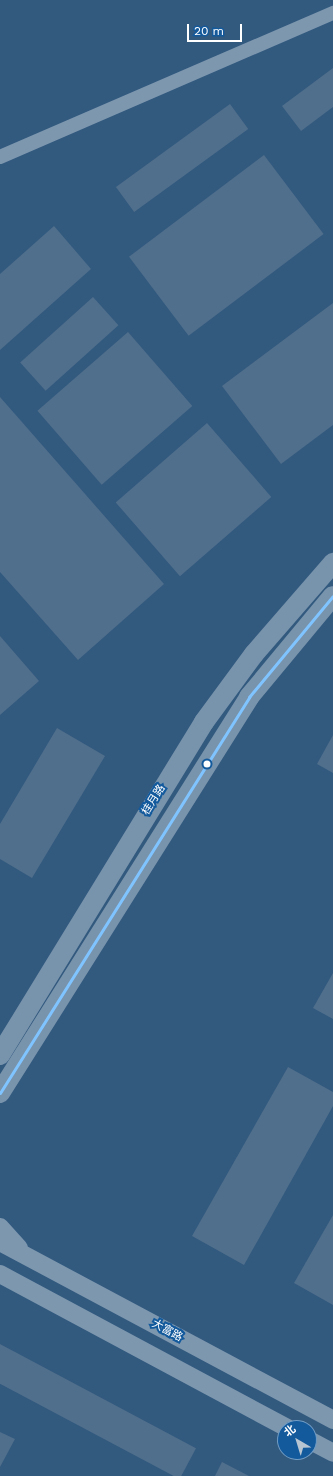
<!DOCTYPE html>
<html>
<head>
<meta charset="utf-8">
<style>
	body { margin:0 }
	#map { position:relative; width:333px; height:1476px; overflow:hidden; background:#32597e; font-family:"Work Sans","Noto Sans SC",sans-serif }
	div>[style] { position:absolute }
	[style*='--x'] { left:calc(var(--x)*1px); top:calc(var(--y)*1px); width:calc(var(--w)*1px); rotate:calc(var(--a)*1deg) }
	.building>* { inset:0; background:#506f8c; transform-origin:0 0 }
	.minor>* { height:14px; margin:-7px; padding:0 7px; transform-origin:7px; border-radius:7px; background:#7d97af }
	.tertiary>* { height:18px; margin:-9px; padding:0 9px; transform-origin:9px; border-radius:9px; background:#7d97af }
	.secondary>* { height:20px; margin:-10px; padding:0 10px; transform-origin:10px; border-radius:10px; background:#7893ac }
	.bus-1>* { height:3px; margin:-1.5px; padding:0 1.5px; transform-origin:1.5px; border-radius:1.5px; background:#80c4ff }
	.dots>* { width:11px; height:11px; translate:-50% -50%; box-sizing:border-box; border:2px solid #135a9d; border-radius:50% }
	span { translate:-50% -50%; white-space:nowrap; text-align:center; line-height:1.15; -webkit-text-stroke:4px #135a9d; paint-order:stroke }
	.street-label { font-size:11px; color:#fff }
	.north { position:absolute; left:277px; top:1420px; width:40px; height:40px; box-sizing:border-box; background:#135a9d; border:1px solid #719cc4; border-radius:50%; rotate:322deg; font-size:11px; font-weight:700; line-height:16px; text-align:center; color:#fff }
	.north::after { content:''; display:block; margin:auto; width:14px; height:18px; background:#b7c5d2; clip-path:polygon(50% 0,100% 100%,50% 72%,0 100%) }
	.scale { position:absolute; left:187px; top:24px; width:55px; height:18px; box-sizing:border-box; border:2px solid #fff; border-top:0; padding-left:5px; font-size:12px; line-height:14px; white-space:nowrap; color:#fff; -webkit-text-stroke:3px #135a9d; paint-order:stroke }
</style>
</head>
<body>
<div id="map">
	<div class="building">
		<div style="clip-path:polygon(333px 68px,333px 107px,301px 131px,282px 106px)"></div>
		<div style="left:230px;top:104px;width:31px;height:141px;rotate:54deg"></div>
		<div style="left:264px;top:155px;width:99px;height:169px;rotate:53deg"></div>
		<div style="clip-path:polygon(54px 226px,91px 269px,0 350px,0 274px)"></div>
		<div style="left:93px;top:297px;width:38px;height:98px;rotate:48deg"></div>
		<div style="clip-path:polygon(333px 303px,333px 425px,281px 464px,222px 386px)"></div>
		<div style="left:128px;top:332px;width:98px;height:120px;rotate:49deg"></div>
		<div style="clip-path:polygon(0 397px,164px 584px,78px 660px,0 572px)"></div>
		<div style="left:207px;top:423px;width:98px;height:121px;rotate:49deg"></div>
		<div style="clip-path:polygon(0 636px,39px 681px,0 715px)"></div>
		<div style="clip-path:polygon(57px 728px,105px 756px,32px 878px,0 859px,0 824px)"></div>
		<div style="clip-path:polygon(333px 735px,333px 773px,317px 764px)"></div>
		<div style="clip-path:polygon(333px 973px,333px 1019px,313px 1008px)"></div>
		<div style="clip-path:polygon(288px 1067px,333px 1092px,333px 1106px,244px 1265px,192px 1236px)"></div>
		<div style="clip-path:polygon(333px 1215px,333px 1305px,294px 1283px)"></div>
		<div style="left:0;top:1344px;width:222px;height:35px;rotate:28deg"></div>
		<div style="clip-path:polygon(0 1432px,15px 1439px,0 1467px)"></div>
		<div style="clip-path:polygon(222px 1462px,249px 1476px,215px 1476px)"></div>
	</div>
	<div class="minor">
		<div style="--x:0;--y:157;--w:363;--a:-23.4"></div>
	</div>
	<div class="tertiary">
		<div style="--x:0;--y:1227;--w:28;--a:48"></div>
		<div style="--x:0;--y:1242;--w:378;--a:28.1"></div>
		<div style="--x:0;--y:1274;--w:326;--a:28.2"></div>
		<div style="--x:309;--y:1440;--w:27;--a:28"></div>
	</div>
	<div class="secondary">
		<div style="--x:0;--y:1055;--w:391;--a:-58.5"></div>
		<div style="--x:204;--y:722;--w:84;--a:-53.7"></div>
		<div style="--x:254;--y:654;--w:121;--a:-49"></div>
		<div style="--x:0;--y:1093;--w:468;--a:-57.8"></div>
		<div style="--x:249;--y:697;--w:131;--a:-50.3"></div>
	</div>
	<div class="bus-1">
		<div style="--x:0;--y:1093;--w:468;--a:-57.8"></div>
		<div style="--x:249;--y:697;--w:131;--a:-50.3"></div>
	</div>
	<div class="dots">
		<div style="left:207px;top:764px;background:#fff"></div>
	</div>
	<div class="street-label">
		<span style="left:154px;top:800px;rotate:-58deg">桂月路</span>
		<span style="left:167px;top:1331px;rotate:28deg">大富路</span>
	</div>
	<div class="north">北</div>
	<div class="scale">20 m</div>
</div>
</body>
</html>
